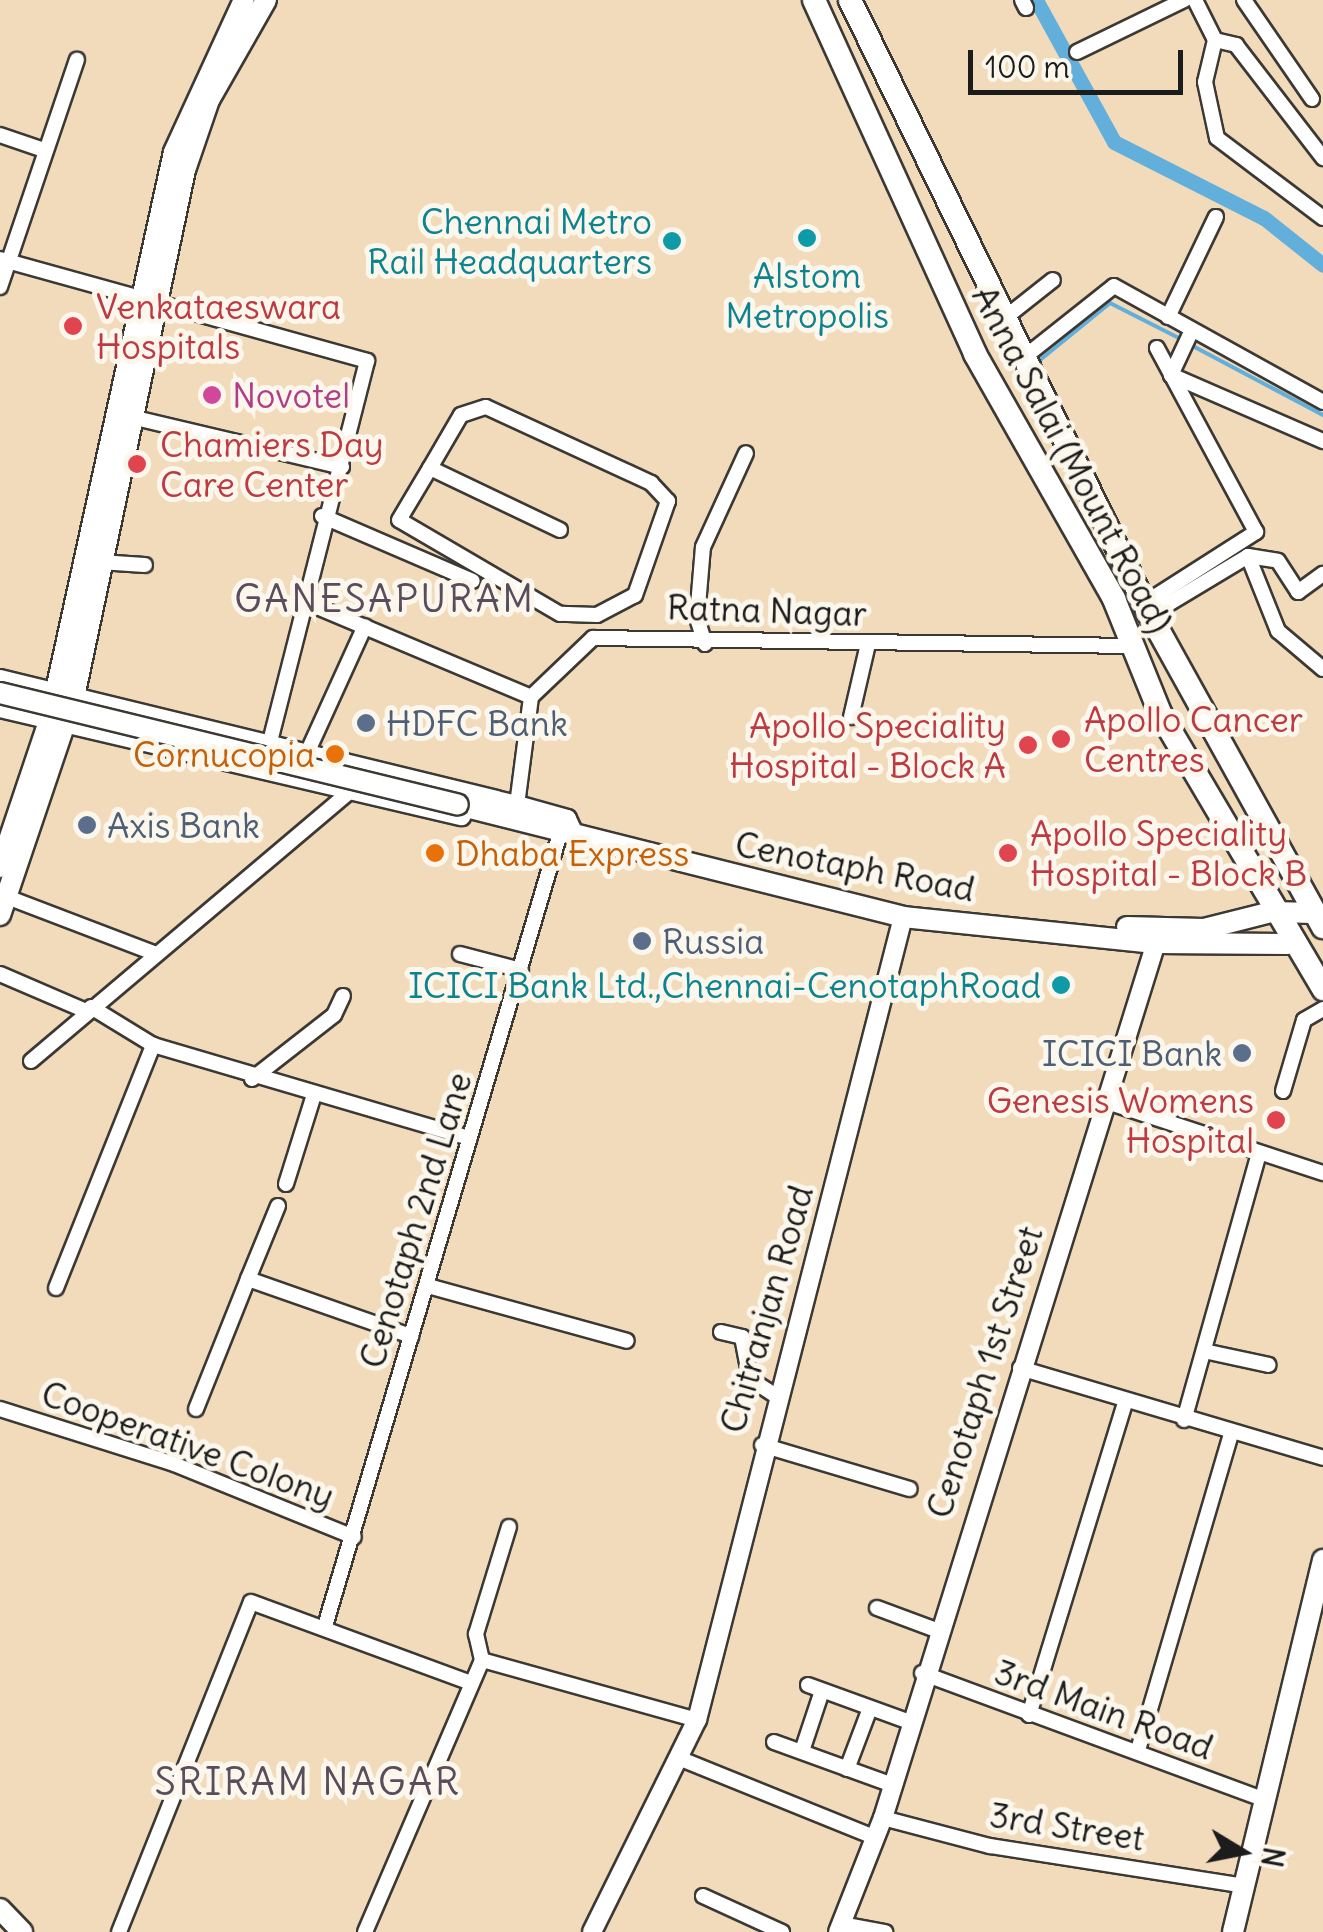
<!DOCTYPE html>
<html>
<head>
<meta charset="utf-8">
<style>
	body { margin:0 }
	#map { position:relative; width:1323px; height:1932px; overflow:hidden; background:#f2dbbb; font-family:Delius,sans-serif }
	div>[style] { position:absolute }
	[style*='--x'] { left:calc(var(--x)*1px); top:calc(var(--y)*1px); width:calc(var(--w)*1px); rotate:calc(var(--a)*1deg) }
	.stream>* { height:4px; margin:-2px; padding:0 2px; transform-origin:2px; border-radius:2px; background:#63afdc }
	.canal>* { height:15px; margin:-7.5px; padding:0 7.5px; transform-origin:7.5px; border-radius:7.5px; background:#63afdc }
	.roads { filter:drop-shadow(2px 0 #3c3934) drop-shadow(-2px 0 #3c3934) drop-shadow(0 2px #3c3934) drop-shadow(0 -2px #3c3934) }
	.minor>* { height:14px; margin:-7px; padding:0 7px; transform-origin:7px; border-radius:7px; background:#fff }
	.tertiary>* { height:18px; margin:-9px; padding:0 9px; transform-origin:9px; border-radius:9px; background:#fff }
	.secondary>* { height:20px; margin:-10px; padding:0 10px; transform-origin:10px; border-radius:10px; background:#fff }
	.primary>* { height:22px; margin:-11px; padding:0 11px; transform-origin:11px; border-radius:11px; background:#fff }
	.bridges { filter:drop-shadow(2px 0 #3c3934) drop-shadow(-2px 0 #3c3934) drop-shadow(0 2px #3c3934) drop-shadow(0 -2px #3c3934) }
	.secondary-bridge>* { height:20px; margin:-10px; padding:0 10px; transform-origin:10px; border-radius:10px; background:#fff }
	.dots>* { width:28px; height:28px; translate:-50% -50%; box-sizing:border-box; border:5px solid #fbf7ec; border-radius:50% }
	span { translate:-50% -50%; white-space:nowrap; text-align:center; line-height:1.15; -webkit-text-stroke:10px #fbf7ec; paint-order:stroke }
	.culture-label { font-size:35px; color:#0d838f }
	.right { translate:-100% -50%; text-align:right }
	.health-label { font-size:35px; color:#be3a42 }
	.left { translate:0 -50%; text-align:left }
	.hotel-label { font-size:35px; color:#b23c85 }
	.street-label { font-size:35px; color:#1c1c1c }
	.service-label { font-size:35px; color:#4e5e75 }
	.food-label { font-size:35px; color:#c56008 }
	.neighbourhood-label { font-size:38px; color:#5a4d5b; letter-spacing:2.5px }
	.north { position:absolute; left:1193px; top:1802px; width:100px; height:100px; -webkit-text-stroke:8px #fbf7ec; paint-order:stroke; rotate:100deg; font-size:28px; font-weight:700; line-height:40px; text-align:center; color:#1c1c1c }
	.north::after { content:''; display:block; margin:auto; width:35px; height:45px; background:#1c1c1c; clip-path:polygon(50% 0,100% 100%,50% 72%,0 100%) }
	.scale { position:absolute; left:968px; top:50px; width:215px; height:45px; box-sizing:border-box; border:5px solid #1c1c1c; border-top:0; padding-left:12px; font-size:30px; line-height:35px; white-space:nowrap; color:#1c1c1c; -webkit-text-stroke:8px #fbf7ec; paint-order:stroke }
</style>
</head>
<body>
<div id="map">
	<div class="stream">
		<div style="--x:1189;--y:344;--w:152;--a:27.9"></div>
		<div style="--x:1040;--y:360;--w:90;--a:-39.2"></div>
		<div style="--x:1110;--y:303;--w:80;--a:26.9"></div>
	</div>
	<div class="canal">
		<div style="--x:1036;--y:0;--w:162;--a:61.2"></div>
		<div style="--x:1114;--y:142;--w:168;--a:26.9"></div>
		<div style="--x:1264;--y:218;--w:75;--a:38.5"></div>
	</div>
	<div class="roads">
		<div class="minor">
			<div style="--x:1022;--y:0;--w:9;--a:63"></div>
			<div style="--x:1195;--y:0;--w:45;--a:63.4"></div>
			<div style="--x:1215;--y:40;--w:43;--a:103.4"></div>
			<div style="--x:1205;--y:82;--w:57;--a:77.9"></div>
			<div style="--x:1217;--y:138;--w:133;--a:37"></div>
			<div style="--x:1244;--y:0;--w:120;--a:55.5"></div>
			<div style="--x:1215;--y:40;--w:22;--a:13"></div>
			<div style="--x:1236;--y:45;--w:143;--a:52.4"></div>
			<div style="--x:1077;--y:52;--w:119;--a:-25.9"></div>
			<div style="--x:0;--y:135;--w:46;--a:18.8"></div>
			<div style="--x:0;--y:259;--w:381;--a:15.5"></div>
			<div style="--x:367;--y:361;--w:392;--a:104.3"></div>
			<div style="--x:0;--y:287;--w:240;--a:-71.3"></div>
			<div style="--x:1168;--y:317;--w:111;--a:-64.4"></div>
			<div style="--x:1001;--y:321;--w:66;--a:-38.3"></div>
			<div style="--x:1192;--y:330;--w:50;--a:115"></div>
			<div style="--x:1171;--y:375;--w:166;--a:23.5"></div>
			<div style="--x:1022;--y:359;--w:117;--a:-38.4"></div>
			<div style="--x:1114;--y:286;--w:239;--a:29"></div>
			<div style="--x:127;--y:416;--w:221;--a:13.3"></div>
			<div style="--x:430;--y:468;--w:61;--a:-59.7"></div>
			<div style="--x:461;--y:415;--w:26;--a:-18"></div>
			<div style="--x:486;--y:407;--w:182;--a:24.7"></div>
			<div style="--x:651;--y:483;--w:25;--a:47"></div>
			<div style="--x:668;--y:501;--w:100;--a:109.3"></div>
			<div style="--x:635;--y:595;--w:43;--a:152.2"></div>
			<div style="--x:597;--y:615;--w:37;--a:-178"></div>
			<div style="--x:560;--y:614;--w:186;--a:-149.7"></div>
			<div style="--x:399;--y:520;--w:61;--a:-59.2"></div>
			<div style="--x:430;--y:468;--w:144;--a:25.5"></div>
			<div style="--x:322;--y:516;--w:164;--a:23.3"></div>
			<div style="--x:1248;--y:556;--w:81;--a:68.2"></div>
			<div style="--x:1278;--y:631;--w:59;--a:40.2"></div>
			<div style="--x:99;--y:562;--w:46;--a:3.7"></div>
			<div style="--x:303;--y:601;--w:247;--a:22.8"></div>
			<div style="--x:1145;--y:603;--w:132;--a:-32.6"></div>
			<div style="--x:1256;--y:532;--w:209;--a:-118.3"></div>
			<div style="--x:1150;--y:615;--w:114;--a:-31"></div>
			<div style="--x:1248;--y:556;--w:30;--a:9"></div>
			<div style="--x:1278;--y:561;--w:37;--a:57"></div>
			<div style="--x:1298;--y:592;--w:31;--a:-36"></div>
			<div style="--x:705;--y:644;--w:27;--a:-107"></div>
			<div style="--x:697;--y:618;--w:71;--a:-85.2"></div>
			<div style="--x:703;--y:547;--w:103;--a:-65.4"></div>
			<div style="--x:851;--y:717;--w:75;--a:-76.9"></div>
			<div style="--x:308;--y:751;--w:137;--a:-65.5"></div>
			<div style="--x:517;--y:805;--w:109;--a:-82.6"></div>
			<div style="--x:531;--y:697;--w:86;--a:-43.6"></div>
			<div style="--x:593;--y:638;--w:541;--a:0.85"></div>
			<div style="--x:7;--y:897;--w:157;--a:20.9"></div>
			<div style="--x:460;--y:954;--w:63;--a:14.7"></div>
			<div style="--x:0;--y:974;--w:94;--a:23.3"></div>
			<div style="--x:91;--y:1007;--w:73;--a:31.5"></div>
			<div style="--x:153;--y:1045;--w:330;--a:16.4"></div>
			<div style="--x:31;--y:1061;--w:420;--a:-40.2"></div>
			<div style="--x:252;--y:1079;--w:104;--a:-38"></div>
			<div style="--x:334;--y:1015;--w:21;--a:-65"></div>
			<div style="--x:1283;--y:1091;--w:74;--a:-73.5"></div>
			<div style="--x:1304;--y:1020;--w:22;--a:-30"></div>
			<div style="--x:1104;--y:1101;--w:231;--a:18.2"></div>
			<div style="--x:286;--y:1184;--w:90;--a:-72.6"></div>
			<div style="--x:248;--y:1279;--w:79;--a:-67.7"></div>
			<div style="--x:428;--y:1286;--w:206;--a:15.4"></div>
			<div style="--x:56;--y:1288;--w:262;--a:-68.2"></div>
			<div style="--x:721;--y:1332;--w:22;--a:13"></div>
			<div style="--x:742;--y:1337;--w:43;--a:79.2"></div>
			<div style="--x:750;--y:1379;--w:31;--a:33"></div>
			<div style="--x:1204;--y:1351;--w:66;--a:12.2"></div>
			<div style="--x:1020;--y:1368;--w:316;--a:16.5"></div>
			<div style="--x:0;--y:1409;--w:182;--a:17.5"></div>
			<div style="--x:174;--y:1464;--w:194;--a:22.1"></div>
			<div style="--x:196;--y:1409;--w:140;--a:-68.2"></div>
			<div style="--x:248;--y:1279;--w:173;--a:19.3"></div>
			<div style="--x:1184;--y:1420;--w:274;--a:-74.3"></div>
			<div style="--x:762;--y:1445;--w:154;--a:16.6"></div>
			<div style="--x:877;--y:1608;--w:63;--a:20.4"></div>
			<div style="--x:325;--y:1626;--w:830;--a:-73.49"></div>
			<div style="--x:482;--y:1660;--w:223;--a:15.6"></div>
			<div style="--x:922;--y:1673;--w:367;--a:20.3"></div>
			<div style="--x:808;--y:1685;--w:105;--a:20"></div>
			<div style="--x:1029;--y:1715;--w:326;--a:-72.9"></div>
			<div style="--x:774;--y:1742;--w:123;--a:19.9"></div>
			<div style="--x:1138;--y:1750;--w:329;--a:-73.6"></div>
			<div style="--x:802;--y:1751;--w:63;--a:-71.6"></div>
			<div style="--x:681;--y:1759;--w:206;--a:22"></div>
			<div style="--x:847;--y:1769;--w:65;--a:-69.3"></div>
			<div style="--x:883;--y:1818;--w:111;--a:14.7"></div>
			<div style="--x:990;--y:1846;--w:257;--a:8.9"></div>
			<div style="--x:703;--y:1896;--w:87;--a:24.5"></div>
			<div style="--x:841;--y:1924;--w:45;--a:10.3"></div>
			<div style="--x:119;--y:1932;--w:355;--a:-68.2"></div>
			<div style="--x:251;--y:1602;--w:234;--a:20.2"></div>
			<div style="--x:365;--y:1932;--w:296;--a:-66.7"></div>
			<div style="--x:482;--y:1660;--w:27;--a:-103"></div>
			<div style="--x:476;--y:1634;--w:112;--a:-72.9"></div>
		</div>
		<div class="tertiary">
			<div style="--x:0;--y:679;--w:532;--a:13.7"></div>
			<div style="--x:517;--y:805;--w:52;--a:15.6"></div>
			<div style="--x:567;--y:819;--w:17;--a:65"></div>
			<div style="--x:0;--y:708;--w:474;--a:13.2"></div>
			<div style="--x:592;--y:1932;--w:237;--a:-63.7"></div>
			<div style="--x:697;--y:1720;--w:829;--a:-75.61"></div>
			<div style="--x:838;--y:1932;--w:123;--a:-68.5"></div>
			<div style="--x:883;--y:1818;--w:927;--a:-72.68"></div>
		</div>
		<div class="secondary">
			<div style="--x:458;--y:805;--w:459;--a:14.1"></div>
			<div style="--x:903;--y:917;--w:253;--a:5.9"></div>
			<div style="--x:1155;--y:943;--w:133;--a:0.4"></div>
			<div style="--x:0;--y:867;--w:157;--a:-71.4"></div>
			<div style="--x:50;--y:718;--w:579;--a:-77.64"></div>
			<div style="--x:174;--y:152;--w:167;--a:-65.3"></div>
			<div style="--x:0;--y:915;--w:230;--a:-71.3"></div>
			<div style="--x:74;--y:697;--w:539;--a:-78.11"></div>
			<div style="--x:185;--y:170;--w:74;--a:-71.1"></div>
			<div style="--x:209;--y:100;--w:115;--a:-60.3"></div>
			<div style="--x:1127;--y:927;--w:77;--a:1.5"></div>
			<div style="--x:1204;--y:929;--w:69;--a:-14.2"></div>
			<div style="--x:1271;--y:912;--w:43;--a:1.3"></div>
			<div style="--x:0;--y:1909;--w:32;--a:46"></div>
			<div style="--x:1233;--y:1932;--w:383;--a:-76.4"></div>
		</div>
		<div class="primary">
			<div style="--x:814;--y:0;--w:389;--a:65.5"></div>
			<div style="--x:975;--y:354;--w:282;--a:60.4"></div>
			<div style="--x:1114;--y:599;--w:123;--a:68"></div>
			<div style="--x:1160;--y:713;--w:321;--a:59.4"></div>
			<div style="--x:850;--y:0;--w:684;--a:64"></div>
			<div style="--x:1150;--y:615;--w:357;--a:61"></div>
		</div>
	</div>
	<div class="bridges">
		<div class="secondary-bridge">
			<div style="--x:0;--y:693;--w:471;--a:13.7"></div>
		</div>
	</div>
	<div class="dots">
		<div style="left:807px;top:238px;background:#0f9aa8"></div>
		<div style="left:672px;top:241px;background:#0f9aa8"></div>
		<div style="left:73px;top:326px;background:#e0444e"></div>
		<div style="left:212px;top:395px;background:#d1479c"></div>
		<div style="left:137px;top:464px;background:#e0444e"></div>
		<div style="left:366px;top:723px;background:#5c6f8a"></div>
		<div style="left:1061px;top:739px;background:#e0444e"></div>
		<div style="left:1028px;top:745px;background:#e0444e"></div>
		<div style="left:335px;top:754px;background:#e8710a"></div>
		<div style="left:87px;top:825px;background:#5c6f8a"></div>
		<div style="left:435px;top:853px;background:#e8710a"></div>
		<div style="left:1008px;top:853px;background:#e0444e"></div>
		<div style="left:642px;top:941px;background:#5c6f8a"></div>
		<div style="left:1061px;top:985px;background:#0f9aa8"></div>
		<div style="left:1242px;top:1053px;background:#5c6f8a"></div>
		<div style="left:1276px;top:1120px;background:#e0444e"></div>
	</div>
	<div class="culture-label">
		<span class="right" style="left:652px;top:241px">Chennai Metro<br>Rail Headquarters</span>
		<span style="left:807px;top:295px">Alstom<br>Metropolis</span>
		<span class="right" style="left:1041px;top:985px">ICICI Bank Ltd.,Chennai-CenotaphRoad</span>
	</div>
	<div class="health-label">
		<span class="left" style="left:96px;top:326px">Venkataeswara<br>Hospitals</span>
		<span class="left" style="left:160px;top:464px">Chamiers Day<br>Care Center</span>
		<span class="left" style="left:1084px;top:739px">Apollo Cancer<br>Centres</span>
		<span class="right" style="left:1006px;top:745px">Apollo Speciality<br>Hospital - Block A</span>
		<span class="left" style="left:1030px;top:853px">Apollo Speciality<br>Hospital - Block B</span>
		<span class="right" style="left:1254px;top:1120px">Genesis Womens<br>Hospital</span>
	</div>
	<div class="hotel-label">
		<span class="left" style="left:232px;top:395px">Novotel</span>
	</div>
	<div class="street-label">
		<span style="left:1073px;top:459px;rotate:62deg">Anna Salai (Mount Road)</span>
		<span style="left:767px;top:610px;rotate:2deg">Ratna Nagar</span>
		<span style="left:855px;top:866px;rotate:11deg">Cenotaph Road</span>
		<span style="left:415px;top:1220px;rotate:-73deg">Cenotaph 2nd Lane</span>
		<span style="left:766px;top:1309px;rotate:-74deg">Chitranjan Road</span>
		<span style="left:984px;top:1372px;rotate:-72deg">Cenotaph 1st Street</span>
		<span style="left:188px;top:1444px;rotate:20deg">Cooperative Colony</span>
		<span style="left:1104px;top:1709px;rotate:20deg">3rd Main Road</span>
		<span style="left:1067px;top:1826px;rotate:9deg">3rd Street</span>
	</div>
	<div class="service-label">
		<span class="left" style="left:386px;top:723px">HDFC Bank</span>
		<span class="left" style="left:107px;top:825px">Axis Bank</span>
		<span class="left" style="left:662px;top:941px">Russia</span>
		<span class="right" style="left:1222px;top:1053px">ICICI Bank</span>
	</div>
	<div class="food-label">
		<span class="right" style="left:315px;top:754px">Cornucopia</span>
		<span class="left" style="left:455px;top:853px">Dhaba Express</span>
	</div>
	<div class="neighbourhood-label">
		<span style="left:385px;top:599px">GANESAPURAM</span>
		<span style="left:308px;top:1782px">SRIRAM NAGAR</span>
	</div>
	<div class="north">N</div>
	<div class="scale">100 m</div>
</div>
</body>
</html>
